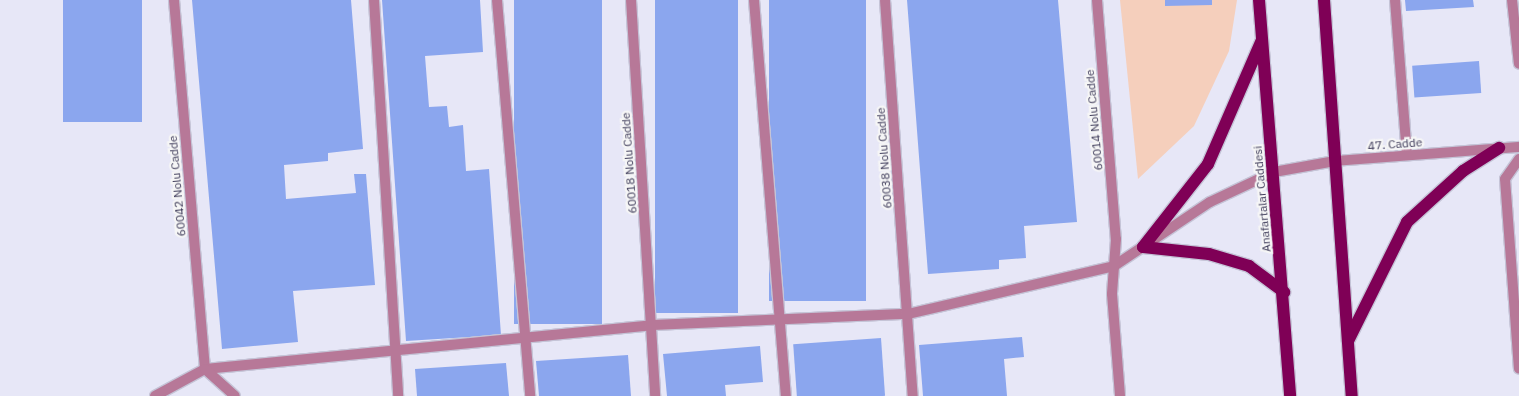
<!DOCTYPE html>
<html>
<head>
<meta charset="utf-8">
<style>
	body { margin:0 }
	#map { position:relative; width:1519px; height:396px; overflow:hidden; background:#e7e7f7; font-family:"IBM Plex Sans",sans-serif }
	div>[style] { position:absolute }
	[style*='--x'] { left:calc(var(--x)*1px); top:calc(var(--y)*1px); width:calc(var(--w)*1px); rotate:calc(var(--a)*1deg) }
	.green>* { inset:0; background:#f5cfbc }
	.building>* { inset:0; background:#8ba6ee; transform-origin:0 0 }
	.roads { filter:drop-shadow(1px 0 #c5c4d7) drop-shadow(-1px 0 #c5c4d7) drop-shadow(0 1px #c5c4d7) drop-shadow(0 -1px #c5c4d7) }
	.service>* { height:10px; margin:-5px; padding:0 5px; transform-origin:5px; border-radius:5px; background:#b77898 }
	.tertiary>* { height:10px; margin:-5px; padding:0 5px; transform-origin:5px; border-radius:5px; background:#b77898 }
	.primary>* { height:12px; margin:-6px; padding:0 6px; transform-origin:6px; border-radius:6px; background:#7f0056 }
	span { translate:-50% -50%; white-space:nowrap; text-align:center; line-height:1.15; -webkit-text-stroke:4.5px #f6f6f6; paint-order:stroke }
	.street-label { font-size:12px; color:#3b3857 }
</style>
</head>
<body>
<div id="map">
	<div class="green">
		<div style="clip-path:polygon(1120px 0,1237px 0,1229px 51px,1194px 126px,1138px 179px)"></div>
	</div>
	<div class="building">
		<div style="left:63px;top:0;width:79px;height:122px"></div>
		<div style="clip-path:polygon(192px 0,351px 0,363px 149px,328px 153px,328px 161px,284px 165px,286px 199px,356px 193px,354px 174px,366px 174px,375px 285px,293px 291px,298px 342px,222px 349px)"></div>
		<div style="clip-path:polygon(382px 0,480px 0,483px 52px,425px 56px,429px 107px,447px 106px,449px 127px,463px 125px,466px 171px,489px 169px,501px 335px,406px 341px)"></div>
		<div style="left:514px;top:0;width:88px;height:324px"></div>
		<div style="left:655px;top:0;width:83px;height:313px"></div>
		<div style="left:769px;top:0;width:97px;height:301px"></div>
		<div style="clip-path:polygon(907px 0,1058px 0,1077px 222px,1024px 226px,1026px 258px,999px 260px,999px 269px,928px 274px)"></div>
		<div style="clip-path:polygon(1165px 0,1212px 0,1212px 5px,1165px 6px)"></div>
		<div style="clip-path:polygon(1405px 0,1473px 0,1474px 7px,1406px 11px)"></div>
		<div style="left:1479px;top:61px;width:32px;height:67px;rotate:86deg"></div>
		<div style="clip-path:polygon(1022px 337px,1024px 357px,1004px 359px,1007px 396px,923px 396px,919px 345px)"></div>
		<div style="left:881px;top:338px;width:58px;height:88px;rotate:86deg"></div>
		<div style="clip-path:polygon(760px 346px,763px 382px,725px 385px,726px 396px,667px 396px,663px 354px)"></div>
		<div style="clip-path:polygon(628px 355px,631px 396px,539px 396px,536px 361px)"></div>
		<div style="clip-path:polygon(506px 363px,509px 396px,417px 396px,415px 369px)"></div>
	</div>
	<div class="roads">
		<div class="service">
			<div style="--x:174;--y:0;--w:370;--a:85.2"></div>
			<div style="--x:205;--y:369;--w:449;--a:-5.6"></div>
			<div style="--x:652;--y:325;--w:256;--a:-2.5"></div>
			<div style="--x:908;--y:314;--w:212;--a:-13.1"></div>
			<div style="--x:1114;--y:266;--w:115;--a:-33.7"></div>
			<div style="--x:1210;--y:202;--w:71;--a:-25.1"></div>
			<div style="--x:374;--y:0;--w:397;--a:86.5"></div>
			<div style="--x:497;--y:0;--w:397;--a:85.2"></div>
			<div style="--x:631;--y:0;--w:397;--a:86.5"></div>
			<div style="--x:754;--y:0;--w:397;--a:85.4"></div>
			<div style="--x:885;--y:0;--w:397;--a:86"></div>
			<div style="--x:1097;--y:0;--w:240;--a:85.5"></div>
			<div style="--x:1116;--y:239;--w:55;--a:94.2"></div>
			<div style="--x:1112;--y:294;--w:102;--a:85.5"></div>
			<div style="--x:1395;--y:0;--w:155;--a:85.6"></div>
			<div style="--x:1512;--y:0;--w:64;--a:83.8"></div>
			<div style="--x:1519;--y:159;--w:24;--a:125"></div>
			<div style="--x:1505;--y:179;--w:190;--a:85.8"></div>
			<div style="--x:155;--y:396;--w:57;--a:-28.4"></div>
			<div style="--x:205;--y:369;--w:40;--a:42"></div>
		</div>
		<div class="tertiary">
			<div style="--x:1274;--y:172;--w:62;--a:-10.2"></div>
			<div style="--x:1335;--y:161;--w:185;--a:-4.4"></div>
		</div>
		<div class="primary">
			<div style="--x:1259;--y:0;--w:397;--a:85.5"></div>
			<div style="--x:1324;--y:0;--w:397;--a:86"></div>
			<div style="--x:1143;--y:247;--w:105;--a:-51.9"></div>
			<div style="--x:1208;--y:164;--w:135;--a:-66.5"></div>
			<div style="--x:1143;--y:247;--w:66;--a:6.1"></div>
			<div style="--x:1209;--y:254;--w:42;--a:16.7"></div>
			<div style="--x:1249;--y:266;--w:44;--a:36.6"></div>
			<div style="--x:1348;--y:341;--w:133;--a:-63.6"></div>
			<div style="--x:1407;--y:222;--w:76;--a:-42.3"></div>
			<div style="--x:1463;--y:171;--w:43;--a:-32.6"></div>
		</div>
	</div>
	<div class="street-label">
		<span style="left:1094px;top:120px;rotate:-95deg">60014 Nolu Cadde</span>
		<span style="left:1395px;top:144px;rotate:-4deg">47. Cadde</span>
		<span style="left:884px;top:158px;rotate:-94deg">60038 Nolu Cadde</span>
		<span style="left:629px;top:163px;rotate:-94deg">60018 Nolu Cadde</span>
		<span style="left:177px;top:186px;rotate:-95deg">60042 Nolu Cadde</span>
		<span style="left:1262px;top:199px;rotate:-95deg">Anafartalar Caddesi</span>
	</div>
</div>
</body>
</html>
